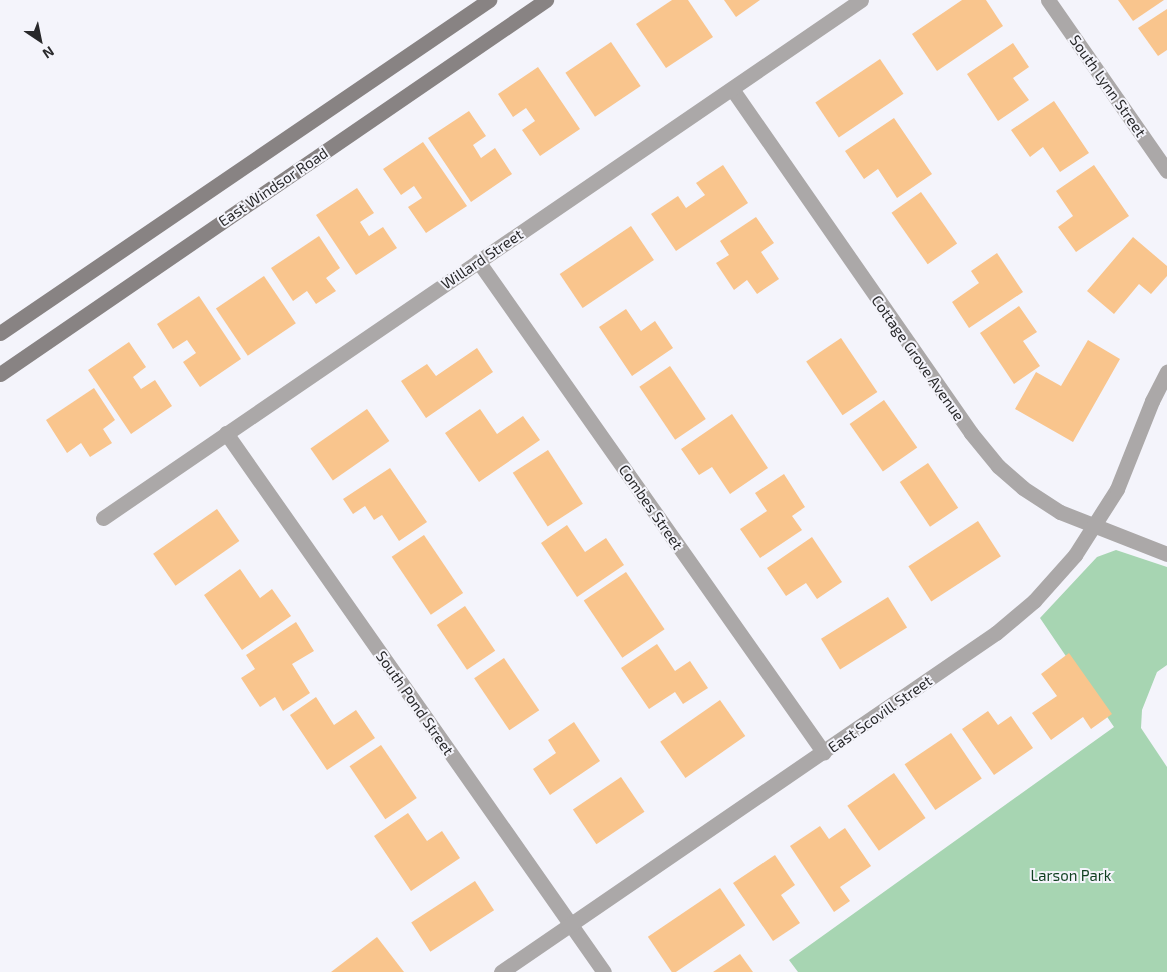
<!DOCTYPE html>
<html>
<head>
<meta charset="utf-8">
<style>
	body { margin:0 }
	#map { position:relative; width:1167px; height:972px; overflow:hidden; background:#f4f4fb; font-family:"Exo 2",sans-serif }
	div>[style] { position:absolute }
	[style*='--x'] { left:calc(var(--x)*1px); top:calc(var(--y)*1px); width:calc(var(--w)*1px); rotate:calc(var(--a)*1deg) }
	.green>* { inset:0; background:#a7d5b2 }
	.building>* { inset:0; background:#f9c58d; transform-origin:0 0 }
	.street>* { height:15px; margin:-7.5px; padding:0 7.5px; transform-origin:7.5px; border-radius:7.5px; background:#aba8a8 }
	.secondary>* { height:15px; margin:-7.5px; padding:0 7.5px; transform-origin:7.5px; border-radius:7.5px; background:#888383 }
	span { translate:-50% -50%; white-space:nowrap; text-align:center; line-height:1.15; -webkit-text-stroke:4px #f4f4fb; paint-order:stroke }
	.street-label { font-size:15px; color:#29292b }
	.park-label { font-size:15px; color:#0f3f20 }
	.north { position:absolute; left:15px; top:15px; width:50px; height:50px; -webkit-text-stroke:4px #f4f4fb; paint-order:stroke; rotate:146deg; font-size:14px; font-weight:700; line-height:20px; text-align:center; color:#29292b }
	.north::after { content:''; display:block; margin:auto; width:18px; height:22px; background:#29292b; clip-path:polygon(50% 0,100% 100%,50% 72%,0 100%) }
</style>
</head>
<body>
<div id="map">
	<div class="green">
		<div style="clip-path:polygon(1116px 550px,1167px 567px,1167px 665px,1157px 672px,1142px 710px,1141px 728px,1167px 767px,1167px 972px,798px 972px,789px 960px,1114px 727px,1040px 618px,1097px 557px)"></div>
	</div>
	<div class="building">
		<div style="clip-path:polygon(672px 0,688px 0,713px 37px,666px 68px,636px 24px)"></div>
		<div style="clip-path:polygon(724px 0,760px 0,736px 17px)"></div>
		<div style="clip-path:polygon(962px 0,986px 0,1003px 26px,937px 71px,912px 34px)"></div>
		<div style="clip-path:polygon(1118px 0,1164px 0,1133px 21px)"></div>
		<div style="clip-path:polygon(1167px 9px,1167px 50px,1158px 56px,1138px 28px)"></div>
		<div style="left:611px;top:42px;width:53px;height:55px;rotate:56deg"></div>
		<div style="clip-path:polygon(1013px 43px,1029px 67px,1013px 78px,1029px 100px,998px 121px,967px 74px)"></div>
		<div style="left:880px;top:59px;width:42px;height:78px;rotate:56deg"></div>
		<div style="clip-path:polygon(538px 67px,580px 129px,540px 156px,522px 130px,535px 121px,526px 108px,513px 117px,498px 94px)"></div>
		<div style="clip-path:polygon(1054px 101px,1089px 153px,1060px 172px,1043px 147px,1030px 157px,1011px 130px)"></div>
		<div style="clip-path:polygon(469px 111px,486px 136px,473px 145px,481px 158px,495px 148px,512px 174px,471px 202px,428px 138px)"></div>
		<div style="clip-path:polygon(894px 118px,932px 174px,897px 198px,878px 169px,864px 179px,845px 151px)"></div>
		<div style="clip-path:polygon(423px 142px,467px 206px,426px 233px,408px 207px,422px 198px,414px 186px,401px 195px,383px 169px)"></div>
		<div style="clip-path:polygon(723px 165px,748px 203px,676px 251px,651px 214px,678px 196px,686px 208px,705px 195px,696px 183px)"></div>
		<div style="clip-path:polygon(1094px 165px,1129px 216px,1076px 252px,1058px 227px,1073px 216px,1056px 191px)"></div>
		<div style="clip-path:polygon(357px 188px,374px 213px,360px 222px,369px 236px,383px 227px,397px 248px,356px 275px,316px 215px)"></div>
		<div style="left:921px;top:192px;width:63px;height:36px;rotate:55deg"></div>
		<div style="clip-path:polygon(756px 217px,774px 243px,761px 252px,779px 279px,757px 294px,747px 280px,734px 290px,716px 263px,729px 255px,720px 241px)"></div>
		<div style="left:631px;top:226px;width:41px;height:86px;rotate:56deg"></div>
		<div style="clip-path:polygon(319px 236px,340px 268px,326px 278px,336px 291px,316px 304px,307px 291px,293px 301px,271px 268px)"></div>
		<div style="clip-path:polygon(1133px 237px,1167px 266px,1167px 276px,1151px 294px,1139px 284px,1114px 314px,1087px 291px)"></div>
		<div style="clip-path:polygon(997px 253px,1023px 292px,969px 328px,952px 302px,979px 283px,971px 271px)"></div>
		<div style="left:264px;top:276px;width:57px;height:58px;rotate:56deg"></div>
		<div style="clip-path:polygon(199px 296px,241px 359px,200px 387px,183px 362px,196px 353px,187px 340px,173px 349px,157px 324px)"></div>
		<div style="clip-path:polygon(1019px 306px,1037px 332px,1023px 341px,1040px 366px,1014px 384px,980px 333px)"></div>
		<div style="clip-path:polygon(626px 309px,641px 331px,655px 321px,673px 348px,632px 376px,599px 327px)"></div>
		<div style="left:841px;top:338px;width:65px;height:42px;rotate:56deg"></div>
		<div style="clip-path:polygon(1088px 340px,1120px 359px,1073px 442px,1015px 409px,1036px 372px,1061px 386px)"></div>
		<div style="clip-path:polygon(129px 342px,146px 367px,133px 377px,141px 389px,155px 380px,172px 406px,131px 434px,88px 370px)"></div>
		<div style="clip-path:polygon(477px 348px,493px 372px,426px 418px,401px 381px,427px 364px,436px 376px)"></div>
		<div style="left:670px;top:366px;width:64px;height:37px;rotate:56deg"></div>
		<div style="clip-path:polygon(94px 388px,115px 420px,103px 429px,112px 443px,90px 457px,81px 443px,67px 453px,46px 420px)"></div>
		<div style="left:884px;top:400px;width:58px;height:42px;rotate:55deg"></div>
		<div style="left:367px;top:409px;width:39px;height:69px;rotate:55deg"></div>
		<div style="clip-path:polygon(480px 409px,497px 434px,523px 416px,540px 440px,479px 482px,445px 433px)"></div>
		<div style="clip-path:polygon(732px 414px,768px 468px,730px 494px,712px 467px,699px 475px,681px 449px)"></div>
		<div style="left:548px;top:450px;width:64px;height:42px;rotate:57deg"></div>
		<div style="left:928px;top:463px;width:54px;height:34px;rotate:56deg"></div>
		<div style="clip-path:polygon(390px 468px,427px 522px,399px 541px,382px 515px,374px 520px,365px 506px,353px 514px,343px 499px)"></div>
		<div style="clip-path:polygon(784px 474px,805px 507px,792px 516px,802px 530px,760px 558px,740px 529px,767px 511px,755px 493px)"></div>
		<div style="left:217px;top:509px;width:39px;height:78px;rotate:55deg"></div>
		<div style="left:978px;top:521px;width:42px;height:83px;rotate:57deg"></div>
		<div style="clip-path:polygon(567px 525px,585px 552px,606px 538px,624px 565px,577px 597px,541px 543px)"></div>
		<div style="left:424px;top:535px;width:70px;height:39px;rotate:56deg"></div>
		<div style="clip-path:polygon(812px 537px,842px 582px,817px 599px,806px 583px,786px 596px,767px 568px)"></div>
		<div style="clip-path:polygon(240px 569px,260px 598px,272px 589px,291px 616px,242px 650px,204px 595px)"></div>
		<div style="left:626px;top:572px;width:69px;height:51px;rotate:56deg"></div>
		<div style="left:888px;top:597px;width:36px;height:79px;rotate:58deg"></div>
		<div style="left:465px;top:606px;width:54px;height:34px;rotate:56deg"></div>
		<div style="clip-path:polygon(296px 622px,314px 651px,292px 664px,310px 693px,283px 711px,275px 697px,260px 707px,241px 678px,255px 669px,246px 655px)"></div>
		<div style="clip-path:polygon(657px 644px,675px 671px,690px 661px,708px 688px,683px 704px,675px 692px,649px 709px,621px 668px)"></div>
		<div style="clip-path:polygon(1069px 653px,1112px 714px,1091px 729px,1083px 717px,1051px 740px,1032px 713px,1057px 696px,1041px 674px)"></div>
		<div style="left:504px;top:658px;width:63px;height:36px;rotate:56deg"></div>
		<div style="clip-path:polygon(316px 697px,334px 725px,356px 710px,375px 738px,327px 770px,290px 715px)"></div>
		<div style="left:720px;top:700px;width:44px;height:73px;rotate:55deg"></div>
		<div style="clip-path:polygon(988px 711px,998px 725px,1011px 716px,1033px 748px,994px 775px,962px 729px)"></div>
		<div style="clip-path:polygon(574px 722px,600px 761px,550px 795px,533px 769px,556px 753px,548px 740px)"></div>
		<div style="left:951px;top:733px;width:55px;height:56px;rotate:56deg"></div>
		<div style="left:381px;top:745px;width:64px;height:38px;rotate:56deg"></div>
		<div style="left:894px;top:773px;width:55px;height:57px;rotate:55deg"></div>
		<div style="left:621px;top:777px;width:42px;height:58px;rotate:56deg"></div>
		<div style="clip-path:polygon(408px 813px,427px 841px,442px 831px,460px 858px,411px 891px,374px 836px)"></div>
		<div style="clip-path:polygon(820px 826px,829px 839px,845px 828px,871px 866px,840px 887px,850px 901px,834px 912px,790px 846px)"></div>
		<div style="clip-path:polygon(775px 855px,795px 885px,781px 895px,800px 923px,773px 941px,733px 883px)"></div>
		<div style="left:475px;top:881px;width:35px;height:76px;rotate:57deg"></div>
		<div style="left:720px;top:888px;width:45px;height:87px;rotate:56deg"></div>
		<div style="clip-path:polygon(377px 937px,404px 972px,331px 972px)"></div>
		<div style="clip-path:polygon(740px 954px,753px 972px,713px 972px)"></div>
	</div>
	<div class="street">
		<div style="--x:1048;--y:0;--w:208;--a:55.2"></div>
		<div style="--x:732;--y:89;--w:419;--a:55.2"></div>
		<div style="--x:971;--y:433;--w:43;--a:50.7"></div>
		<div style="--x:998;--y:466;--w:33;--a:41"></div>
		<div style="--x:1023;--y:488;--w:44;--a:33"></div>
		<div style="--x:1060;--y:512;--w:115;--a:21.4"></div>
		<div style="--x:478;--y:261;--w:601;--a:54.88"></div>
		<div style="--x:226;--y:433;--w:658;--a:54.96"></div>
		<div style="--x:103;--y:518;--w:918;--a:-34.35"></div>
		<div style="--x:501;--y:972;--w:600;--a:-34.41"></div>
		<div style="--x:996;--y:633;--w:50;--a:-40.1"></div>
		<div style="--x:1034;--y:601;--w:62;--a:-48.3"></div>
		<div style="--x:1075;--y:555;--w:78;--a:-57.5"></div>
		<div style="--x:1117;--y:489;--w:95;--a:-68.3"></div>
		<div style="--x:1152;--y:401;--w:33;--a:-63"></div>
	</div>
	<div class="secondary">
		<div style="--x:0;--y:333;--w:592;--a:-34.25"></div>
		<div style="--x:0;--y:374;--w:662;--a:-34.41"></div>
	</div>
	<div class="street-label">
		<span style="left:1108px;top:86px;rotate:55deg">South Lynn Street</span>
		<span style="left:273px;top:187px;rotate:-34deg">East Windsor Road</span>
		<span style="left:482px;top:259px;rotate:-34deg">Willard Street</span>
		<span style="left:918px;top:358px;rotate:55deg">Cottage Grove Avenue</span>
		<span style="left:651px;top:507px;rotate:55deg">Combes Street</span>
		<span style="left:415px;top:703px;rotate:55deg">South Pond Street</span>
		<span style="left:880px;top:714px;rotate:-35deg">East Scovill Street</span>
	</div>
	<div class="park-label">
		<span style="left:1071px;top:876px">Larson Park</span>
	</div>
	<div class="north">N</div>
</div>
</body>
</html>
